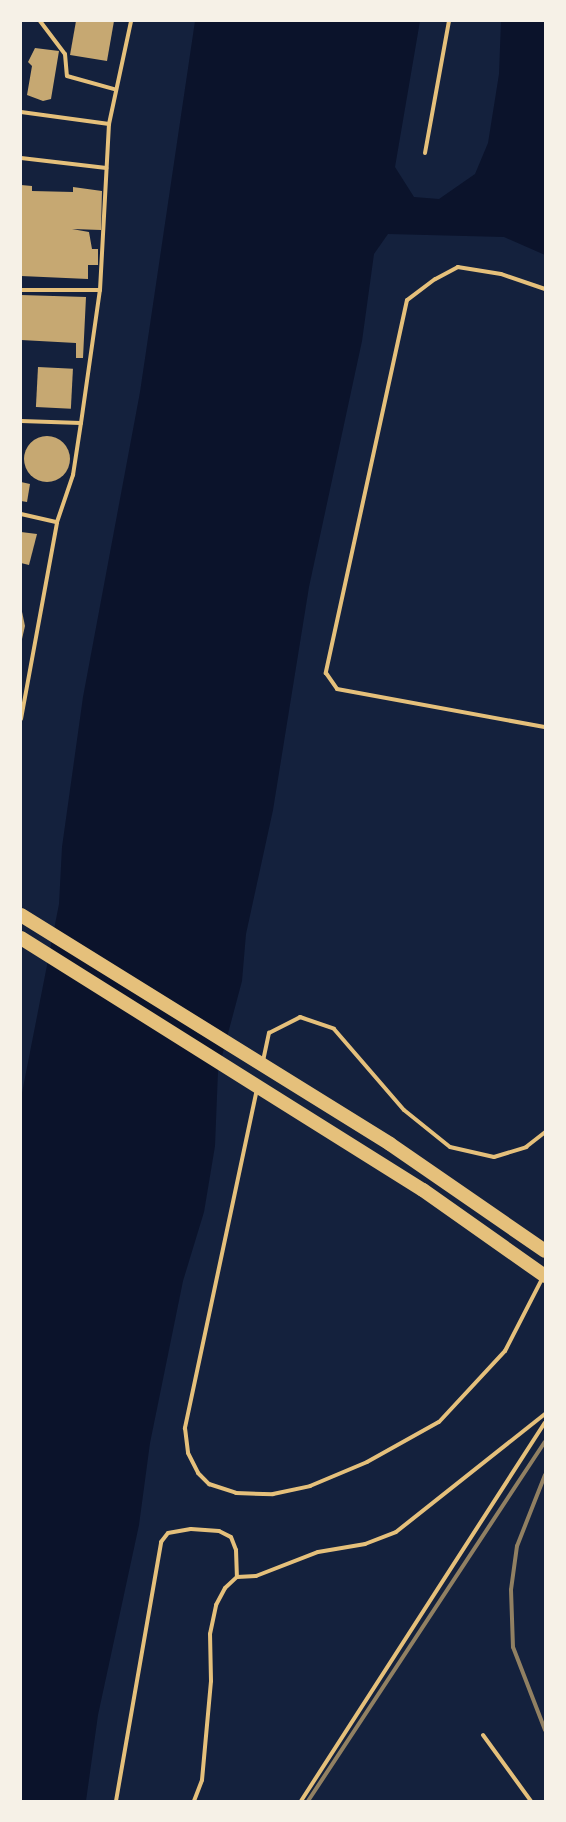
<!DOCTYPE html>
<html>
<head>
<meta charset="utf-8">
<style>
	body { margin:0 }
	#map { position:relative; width:566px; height:1822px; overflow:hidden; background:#14213d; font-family:"Titillium Web",sans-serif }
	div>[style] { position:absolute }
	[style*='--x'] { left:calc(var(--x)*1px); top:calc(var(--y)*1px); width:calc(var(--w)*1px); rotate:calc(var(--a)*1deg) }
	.water>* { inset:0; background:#0b132b }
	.building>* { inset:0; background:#c6a872; transform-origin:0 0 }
	.round { border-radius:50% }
	.service>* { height:4px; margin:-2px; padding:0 2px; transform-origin:2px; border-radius:2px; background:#e5c07b }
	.trunk>* { height:14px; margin:-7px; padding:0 7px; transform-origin:7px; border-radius:7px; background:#e5c07b }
	.rail>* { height:4px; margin:-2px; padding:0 2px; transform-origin:2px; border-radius:2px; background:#918062 }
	span { translate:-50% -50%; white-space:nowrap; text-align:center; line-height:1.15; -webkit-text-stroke:5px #f6f1e7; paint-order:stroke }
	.frame { position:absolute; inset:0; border:22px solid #f6f1e7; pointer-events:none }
</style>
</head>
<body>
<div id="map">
	<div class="water">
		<div style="clip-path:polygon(195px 21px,420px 21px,395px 167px,414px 197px,439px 199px,475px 174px,488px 143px,499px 74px,501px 21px,545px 21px,545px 255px,504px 237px,388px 234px,374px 254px,362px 341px,309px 587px,273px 810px,246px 934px,242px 981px,218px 1071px,215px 1146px,204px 1212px,183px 1281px,150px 1443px,139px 1525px,98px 1715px,86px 1801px,21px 1801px,21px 1098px,59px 904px,62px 847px,83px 697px,140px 392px)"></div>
	</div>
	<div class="building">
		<div style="clip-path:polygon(76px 21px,114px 21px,107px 61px,70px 55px)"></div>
		<div style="clip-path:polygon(35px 48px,59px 51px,51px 99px,43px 101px,27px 95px,32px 66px,28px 62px)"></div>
		<div style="clip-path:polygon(21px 185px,32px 186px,32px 191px,73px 192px,73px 187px,102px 191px,101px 230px,72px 229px,89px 232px,92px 249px,98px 249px,98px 265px,88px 265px,88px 279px,21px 276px)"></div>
		<div style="clip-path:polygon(21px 295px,86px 297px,83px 358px,76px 358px,76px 343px,21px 340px)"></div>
		<div style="left:38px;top:367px;width:35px;height:40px;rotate:3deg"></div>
		<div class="round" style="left:24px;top:436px;width:46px;height:46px"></div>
		<div style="clip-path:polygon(21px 482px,30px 484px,27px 502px,21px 501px)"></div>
		<div style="clip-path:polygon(21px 532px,37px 534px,29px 565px,21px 563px)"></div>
		<div style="clip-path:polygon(21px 607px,25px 626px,22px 639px,21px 639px)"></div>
	</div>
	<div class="service">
		<div style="--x:40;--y:21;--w:41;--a:52.9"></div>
		<div style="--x:65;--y:54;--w:22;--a:85"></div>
		<div style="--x:67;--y:76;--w:49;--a:15.5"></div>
		<div style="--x:21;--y:112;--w:89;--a:7.8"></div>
		<div style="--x:425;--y:153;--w:134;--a:-79.7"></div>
		<div style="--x:21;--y:158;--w:86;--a:6.7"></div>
		<div style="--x:545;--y:289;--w:46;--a:-161.2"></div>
		<div style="--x:501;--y:274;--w:44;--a:-170.8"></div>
		<div style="--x:458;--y:267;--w:26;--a:152"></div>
		<div style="--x:435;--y:279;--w:35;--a:143"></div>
		<div style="--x:407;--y:300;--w:382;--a:102.3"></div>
		<div style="--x:326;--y:673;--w:19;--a:55"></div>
		<div style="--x:337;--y:689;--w:211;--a:10.4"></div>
		<div style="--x:21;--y:290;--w:79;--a:0"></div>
		<div style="--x:21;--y:421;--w:60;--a:1.9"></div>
		<div style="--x:21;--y:514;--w:37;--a:13"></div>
		<div style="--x:21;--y:719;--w:200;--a:-79.6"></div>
		<div style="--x:57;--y:522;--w:50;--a:-71.2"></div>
		<div style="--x:73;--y:475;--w:53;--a:-81.3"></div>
		<div style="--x:81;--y:423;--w:134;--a:-81.9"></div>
		<div style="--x:100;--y:290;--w:166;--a:-86.9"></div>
		<div style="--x:109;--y:124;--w:105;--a:-77.9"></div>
		<div style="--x:263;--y:1061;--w:29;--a:-78"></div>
		<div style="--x:269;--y:1033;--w:35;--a:-27"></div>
		<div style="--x:300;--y:1017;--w:36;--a:19"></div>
		<div style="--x:334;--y:1029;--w:107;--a:49.2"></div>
		<div style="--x:404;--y:1110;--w:59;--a:38.8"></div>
		<div style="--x:450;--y:1147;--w:45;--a:12.8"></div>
		<div style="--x:494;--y:1157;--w:34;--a:-17"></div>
		<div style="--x:526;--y:1147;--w:24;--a:-38"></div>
		<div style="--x:257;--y:1089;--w:347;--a:102"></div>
		<div style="--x:185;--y:1428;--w:25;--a:83"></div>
		<div style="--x:188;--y:1453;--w:22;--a:63"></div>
		<div style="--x:198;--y:1473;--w:16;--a:45"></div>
		<div style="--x:209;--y:1484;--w:28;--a:18"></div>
		<div style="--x:236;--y:1493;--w:37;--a:2"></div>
		<div style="--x:273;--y:1494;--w:38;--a:-12"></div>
		<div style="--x:310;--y:1486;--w:62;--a:-22.8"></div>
		<div style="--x:367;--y:1462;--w:82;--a:-29.1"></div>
		<div style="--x:439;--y:1422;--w:97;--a:-47.1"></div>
		<div style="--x:505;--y:1351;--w:81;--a:-62.8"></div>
		<div style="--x:483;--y:1735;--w:82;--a:54"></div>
		<div style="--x:116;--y:1801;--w:263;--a:-80.1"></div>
		<div style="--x:161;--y:1542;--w:11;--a:-52"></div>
		<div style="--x:168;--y:1533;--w:23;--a:-10"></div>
		<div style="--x:191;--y:1529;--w:28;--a:4"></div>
		<div style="--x:219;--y:1531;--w:13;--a:27"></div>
		<div style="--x:231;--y:1537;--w:14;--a:69"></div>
		<div style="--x:236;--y:1550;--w:27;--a:88"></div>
		<div style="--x:194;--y:1801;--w:22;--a:-69"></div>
		<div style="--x:202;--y:1780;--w:99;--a:-84.8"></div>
		<div style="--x:211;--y:1681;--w:47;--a:-91.2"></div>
		<div style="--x:210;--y:1634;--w:30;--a:-78"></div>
		<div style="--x:216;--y:1605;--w:19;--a:-62"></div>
		<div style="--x:225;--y:1588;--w:16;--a:-43"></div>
		<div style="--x:237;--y:1577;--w:19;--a:-3"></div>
		<div style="--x:256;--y:1576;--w:66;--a:-21.2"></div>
		<div style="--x:318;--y:1552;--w:48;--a:-9.7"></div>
		<div style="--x:365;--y:1544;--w:33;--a:-21"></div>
		<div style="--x:396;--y:1532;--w:190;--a:-38.4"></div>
		<div style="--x:301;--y:1801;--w:450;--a:-57.2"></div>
	</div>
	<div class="trunk">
		<div style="--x:21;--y:915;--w:434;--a:31.8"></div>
		<div style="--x:390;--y:1144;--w:188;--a:34.6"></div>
		<div style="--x:21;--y:938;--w:474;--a:32.1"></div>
		<div style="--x:423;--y:1190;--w:149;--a:35.2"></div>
	</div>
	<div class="rail">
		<div style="--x:545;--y:1475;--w:76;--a:111.5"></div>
		<div style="--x:517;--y:1546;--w:44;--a:97.8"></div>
		<div style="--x:511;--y:1590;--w:57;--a:88"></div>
		<div style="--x:513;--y:1647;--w:89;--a:68.9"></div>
		<div style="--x:308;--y:1801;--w:430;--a:-56.6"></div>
	</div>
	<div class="frame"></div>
</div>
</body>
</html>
